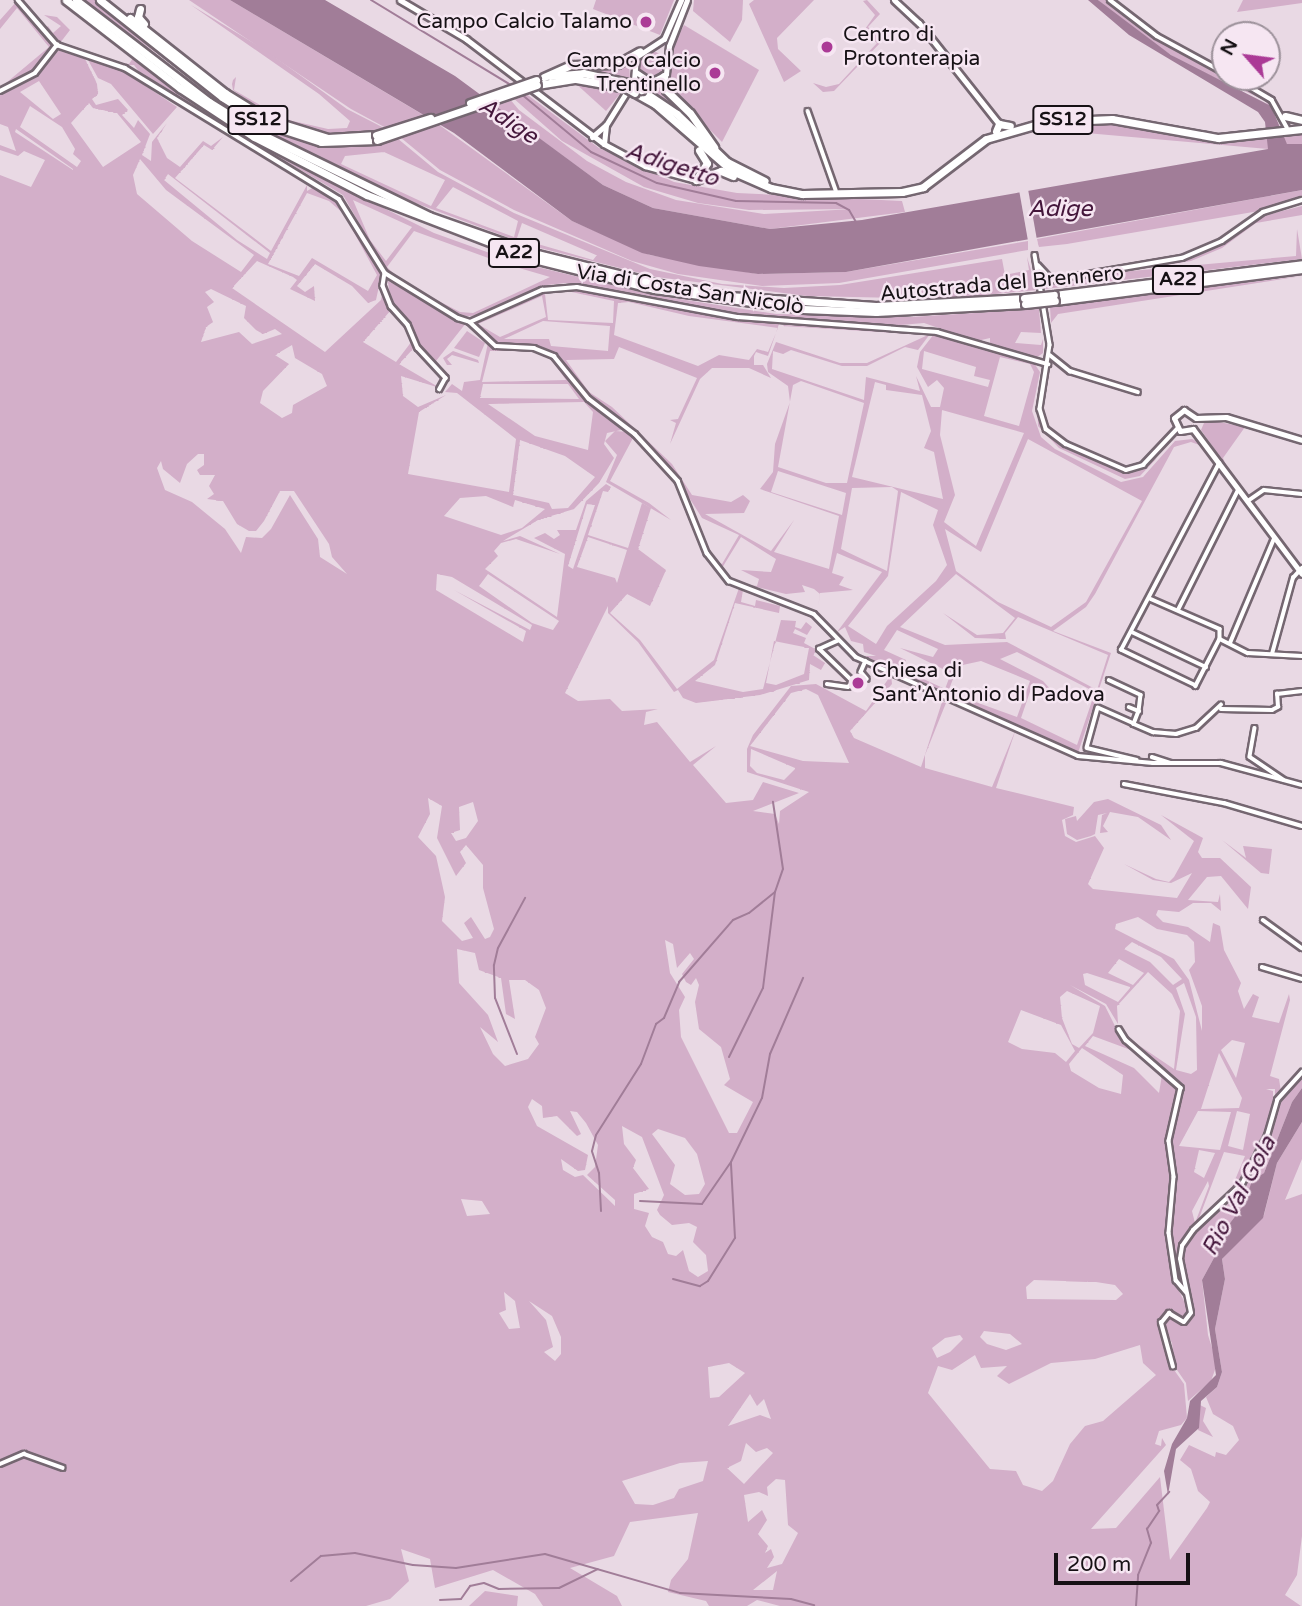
<!DOCTYPE html>
<html>
<head>
<meta charset="utf-8">
<style>
	body { margin:0 }
	#map { position:relative; width:1302px; height:1606px; overflow:hidden; background:#e9d9e4; font-family:"Varela Round",sans-serif }
	div>[style] { position:absolute }
	[style*='--x'] { left:calc(var(--x)*1px); top:calc(var(--y)*1px); width:calc(var(--w)*1px); rotate:calc(var(--a)*1deg) }
	.green>* { inset:0; background:#d3afc9; transform-origin:0 0 }
	.round { border-radius:50% }
	.water>* { inset:0; background:#a17d98 }
	.pier>* { inset:0; background:#e9d9e4; transform-origin:0 0 }
	.stream>* { height:2px; margin:-1px; padding:0 1px; transform-origin:1px; border-radius:1px; background:#a17d98 }
	.roads { filter:drop-shadow(2px 0 #756771) drop-shadow(-2px 0 #756771) drop-shadow(0 2px #756771) drop-shadow(0 -2px #756771) }
	.street>* { height:3.5px; margin:-1.75px; padding:0 1.75px; transform-origin:1.75px; border-radius:1.75px; background:#fff }
	.secondary>* { height:5px; margin:-2.5px; padding:0 2.5px; transform-origin:2.5px; border-radius:2.5px; background:#fff }
	.highway>* { height:7px; margin:-3.5px; padding:0 3.5px; transform-origin:3.5px; border-radius:3.5px; background:#fff }
	.bridges { filter:drop-shadow(2px 0 #756771) drop-shadow(-2px 0 #756771) drop-shadow(0 2px #756771) drop-shadow(0 -2px #756771) }
	.highway-bridge>* { height:7px; margin:-3.5px; padding:0 3.5px; transform-origin:3.5px; border-radius:3.5px; background:#fff }
	.dots>* { width:19px; height:19px; translate:-50% -50%; box-sizing:border-box; border:4px solid #f6e6f2; border-radius:50% }
	span { translate:-50% -50%; white-space:nowrap; text-align:center; line-height:1.15; -webkit-text-stroke:5px #f6e6f2; paint-order:stroke }
	.shield-label span { padding:2px 5px; background:#f6e6f2; border:2px solid; border-radius:5px; -webkit-text-stroke-width:0 }
	.shield-label { font-size:19px; color:#161115; font-weight:700 }
	.poi-label { font-size:21px; color:#161115 }
	.right { translate:-100% -50%; text-align:right }
	.left { translate:0 -50%; text-align:left }
	.street-label { font-size:21px; color:#161115 }
	.water-label { font-size:23px; color:#44163b; font-style:italic }
	.north { position:absolute; left:1211px; top:21px; width:70px; height:70px; box-sizing:border-box; background:#f6e6f2; border:2px solid #9c919a; border-radius:50%; rotate:298deg; font-size:19px; font-weight:700; line-height:28px; text-align:center; color:#161115 }
	.north::after { content:''; display:block; margin:auto; width:24px; height:32px; background:#ab3a96; clip-path:polygon(50% 0,100% 100%,50% 72%,0 100%) }
	.scale { position:absolute; left:1054px; top:1553px; width:136px; height:32px; box-sizing:border-box; border:4px solid #161115; border-top:0; padding-left:9px; font-size:21px; line-height:24px; white-space:nowrap; color:#161115; -webkit-text-stroke:5px #f6e6f2; paint-order:stroke }
</style>
</head>
<body>
<div id="map">
	<div class="green">
		<div style="clip-path:polygon(evenodd,83px 0,96px 0,209px 91px,274px 131px,334px 146px,397px 138px,438px 172px,514px 213px,650px 269px,722px 284px,784px 288px,840px 285px,1002px 259px,1005px 275px,1029px 270px,1027px 257px,1037px 290px,945px 299px,807px 296px,656px 277px,528px 245px,410px 201px,257px 126px,83px 0,384px 152px,445px 180px,431px 206px,341px 164px,345px 156px,384px 152px,83px 0,453px 187px,518px 221px,514px 237px,436px 208px,453px 187px,83px 0,522px 223px,596px 255px,597px 255px,593px 260px,517px 238px,522px 223px)"></div>
		<div style="clip-path:polygon(189px 0,230px 0,425px 116px,388px 129px,351px 109px)"></div>
		<div style="clip-path:polygon(596px 0,674px 0,660px 35px,593px 9px)"></div>
		<div style="clip-path:polygon(694px 0,743px 0,742px 20px,730px 42px,693px 11px)"></div>
		<div style="clip-path:polygon(754px 0,814px 0,777px 38px,778px 49px,801px 71px,784px 82px,749px 4px)"></div>
		<div style="clip-path:polygon(867px 0,880px 14px,868px 27px,882px 41px,834px 91px,823px 92px,813px 83px,826px 87px,839px 84px,877px 43px,863px 32px,875px 15px,863px 1px)"></div>
		<div style="clip-path:polygon(1098px 0,1108px 0,1166px 44px,1251px 88px,1274px 106px,1284px 125px,1264px 100px,1185px 64px,1133px 30px)"></div>
		<div style="clip-path:polygon(1243px 0,1302px 0,1302px 3px,1237px 12px)"></div>
		<div style="clip-path:polygon(16px 2px,53px 45px,36px 69px,0 88px,49px 47px,17px 8px,0 29px,0 20px)"></div>
		<div style="clip-path:polygon(191px 5px,265px 50px,347px 109px,386px 129px,332px 136px,272px 119px,233px 90px,232px 84px,233px 80px,236px 77px,234px 90px,284px 119px,328px 129px,347px 128px,350px 121px,319px 94px)"></div>
		<div style="clip-path:polygon(44px 15px,57px 17px,70px 30px,60px 43px,45px 29px,48px 26px,53px 33px,61px 26px)"></div>
		<div style="clip-path:polygon(684px 25px,759px 70px,722px 142px,669px 89px,673px 46px)"></div>
		<div style="clip-path:polygon(evenodd,62px 47px,85px 59px,97px 84px,98px 94px,92px 99px,96px 105px,118px 99px,128px 110px,122px 115px,134px 128px,138px 120px,150px 134px,142px 155px,151px 161px,152px 142px,167px 123px,157px 138px,167px 158px,180px 167px,203px 141px,211px 146px,223px 137px,212px 150px,204px 145px,175px 178px,271px 251px,307px 185px,307px 191px,314px 187px,340px 203px,382px 272px,376px 300px,368px 303px,352px 286px,315px 264px,297px 286px,305px 292px,314px 286px,315px 301px,290px 289px,297px 280px,293px 277px,257px 261px,232px 288px,325px 352px,381px 300px,383px 289px,391px 310px,363px 342px,396px 362px,412px 341px,445px 378px,413px 349px,399px 364px,440px 388px,401px 376px,403px 396px,418px 407px,446px 395px,419px 412px,408px 474px,509px 492px,516px 439px,457px 393px,445px 392px,452px 384px,462px 391px,464px 382px,480px 380px,488px 343px,550px 355px,588px 402px,626px 429px,607px 433px,604px 444px,614px 458px,599px 483px,574px 509px,538px 520px,503px 541px,520px 536px,560px 554px,516px 539px,501px 543px,494px 551px,498px 556px,485px 569px,557px 617px,565px 554px,534px 538px,545px 533px,554px 539px,560px 535px,557px 530px,576px 530px,586px 501px,606px 484px,611px 487px,608px 492px,603px 491px,588px 535px,628px 548px,642px 503px,651px 508px,638px 549px,666px 570px,650px 606px,627px 594px,610px 613px,640px 640px,677px 689px,714px 660px,739px 588px,743px 590px,741px 602px,755px 606px,756px 600px,780px 606px,779px 613px,735px 603px,715px 665px,695px 681px,743px 692px,763px 689px,781px 620px,796px 621px,795px 627px,801px 629px,806px 622px,812px 627px,807px 635px,795px 629px,793px 633px,806px 638px,804px 643px,817px 650px,813px 655px,825px 663px,821px 670px,810px 664px,809px 680px,760px 695px,696px 703px,683px 698px,678px 690px,674px 692px,638px 642px,608px 613px,608px 606px,565px 693px,578px 701px,610px 699px,622px 711px,658px 709px,646px 712px,644px 725px,657px 722px,690px 762px,716px 746px,693px 765px,726px 803px,753px 800px,763px 782px,799px 793px,753px 811px,775px 814px,779px 824px,780px 811px,809px 792px,747px 772px,747px 749px,753px 735px,791px 686px,816px 684px,866px 711px,891px 675px,892px 684px,850px 731px,854px 738px,921px 767px,942px 702px,946px 703px,925px 755px,925px 768px,992px 787px,1016px 729px,996px 788px,1074px 807px,1073px 815px,1062px 820px,1065px 836px,1076px 842px,1095px 836px,1104px 848px,1088px 884px,1093px 889px,1177px 898px,1192px 873px,1171px 883px,1153px 880px,1124px 864px,1156px 879px,1169px 882px,1174px 877px,1194px 841px,1161px 815px,1203px 838px,1198px 852px,1202px 858px,1220px 858px,1251px 887px,1248px 909px,1221px 876px,1207px 877px,1188px 900px,1218px 902px,1220px 894px,1221px 911px,1211px 903px,1193px 903px,1179px 912px,1158px 910px,1156px 915px,1163px 922px,1188px 927px,1210px 942px,1213px 923px,1220px 926px,1224px 950px,1241px 983px,1238px 991px,1244px 1009px,1253px 994px,1259px 997px,1252px 1017px,1279px 1023px,1289px 994px,1290px 1000px,1270px 1076px,1279px 1079px,1281px 1092px,1275px 1099px,1275px 1089px,1266px 1089px,1273px 1091px,1273px 1102px,1266px 1133px,1240px 1185px,1227px 1199px,1245px 1156px,1224px 1152px,1198px 1221px,1181px 1246px,1183px 1286px,1177px 1280px,1170px 1233px,1171px 1191px,1176px 1176px,1171px 1141px,1183px 1087px,1140px 1046px,1174px 1069px,1180px 1011px,1172px 994px,1148px 972px,1117px 1006px,1118px 1024px,1106px 1004px,1070px 985px,1105px 1006px,1121px 1038px,1179px 1087px,1168px 1143px,1173px 1177px,1168px 1193px,1168px 1253px,1174px 1281px,1190px 1313px,1184px 1321px,1166px 1313px,1160px 1324px,1172px 1367px,1184px 1384px,1187px 1418px,1181px 1425px,1159px 1431px,1155px 1444px,1161px 1446px,1162px 1438px,1166px 1445px,1091px 1529px,1116px 1528px,1160px 1477px,1170px 1560px,1207px 1508px,1210px 1502px,1198px 1491px,1191px 1469px,1180px 1460px,1189px 1445px,1215px 1457px,1216px 1452px,1226px 1455px,1239px 1440px,1233px 1426px,1213px 1414px,1206px 1397px,1217px 1387px,1222px 1372px,1215px 1329px,1225px 1279px,1222px 1259px,1264px 1215px,1277px 1163px,1302px 1122px,1302px 1159px,1285px 1200px,1302px 1194px,1302px 1536px,1297px 1575px,1285px 1595px,1301px 1606px,780px 1606px,757px 1600px,747px 1606px,709px 1606px,706px 1601px,668px 1592px,671px 1580px,688px 1559px,698px 1513px,630px 1522px,614px 1556px,570px 1568px,617px 1596px,622px 1606px,543px 1606px,535px 1594px,493px 1570px,435px 1588px,430px 1559px,401px 1549px,409px 1581px,390px 1599px,366px 1606px,0 1606px,0 175px,31px 187px,45px 160px,24px 151px,18px 156px,0 150px,0 145px,16px 151px,8px 127px,0 124px,0 94px,38px 73px,62px 47px,39px 81px,61px 114px,53px 119px,20px 92px,39px 81px,62px 47px,89px 103px,93px 108px,117px 113px,141px 142px,103px 167px,71px 123px,89px 103px,62px 47px,30px 106px,62px 127px,75px 149px,73px 154px,81px 161px,77px 167px,20px 127px,30px 106px,62px 47px,16px 129px,73px 169px,73px 170px,15px 132px,16px 129px,62px 47px,140px 159px,166px 190px,254px 255px,241px 272px,192px 241px,137px 194px,133px 175px,140px 159px,62px 47px,168px 174px,270px 253px,267px 259px,237px 240px,164px 180px,168px 174px,62px 47px,307px 193px,329px 201px,344px 214px,377px 275px,368px 291px,312px 258px,299px 276px,268px 264px,307px 193px,62px 47px,211px 289px,246px 306px,244px 318px,256px 330px,263px 334px,275px 329px,282px 334px,252px 344px,239px 332px,201px 342px,206px 327px,213px 322px,207px 307px,214px 302px,205px 292px,211px 289px,62px 47px,292px 345px,295px 358px,322px 374px,327px 386px,293px 405px,292px 413px,282px 418px,260px 403px,263px 391px,289px 364px,275px 355px,292px 345px,62px 47px,490px 351px,534px 351px,550px 358px,566px 380px,482px 382px,490px 351px,62px 47px,568px 384px,579px 399px,480px 398px,483px 384px,568px 384px,62px 47px,584px 402px,593px 412px,588px 450px,535px 436px,488px 404px,584px 402px,62px 47px,520px 440px,565px 456px,595px 477px,568px 508px,552px 509px,549px 503px,513px 495px,520px 440px,62px 47px,198px 454px,204px 454px,204px 465px,197px 470px,200px 475px,215px 475px,209px 486px,214px 494px,207px 499px,223px 501px,237px 524px,249px 531px,256px 531px,264px 521px,280px 491px,294px 491px,329px 544px,332px 557px,347px 574px,320px 557px,318px 539px,290px 495px,271px 529px,262px 538px,246px 537px,241px 553px,225px 529px,192px 502px,165px 490px,157px 468px,161px 461px,163px 469px,180px 483px,187px 464px,198px 454px,62px 47px,486px 496px,513px 507px,515px 500px,545px 509px,522px 528px,501px 535px,444px 516px,460px 498px,486px 496px,62px 47px,587px 504px,595px 505px,573px 569px,568px 566px,587px 504px,62px 47px,588px 537px,627px 550px,617px 583px,615px 578px,577px 567px,588px 537px,62px 47px,437px 574px,452px 577px,532px 625px,530px 630px,454px 590px,526px 631px,523px 642px,436px 590px,437px 574px,62px 47px,488px 574px,559px 621px,553px 630px,532px 623px,479px 586px,488px 574px,62px 47px,774px 641px,809px 648px,804px 674px,776px 685px,766px 683px,774px 641px,62px 47px,806px 689px,818px 695px,849px 763px,803px 761px,750px 746px,791px 693px,806px 689px,62px 47px,751px 749px,795px 768px,795px 769px,784px 780px,757px 773px,750px 766px,751px 749px,62px 47px,428px 798px,442px 806px,437px 838px,456px 876px,466px 863px,460px 852px,466px 845px,483px 865px,483px 888px,494px 929px,490px 937px,485px 939px,471px 917px,464px 923px,473px 938px,462px 941px,442px 921px,445px 897px,436px 856px,418px 837px,430px 814px,428px 798px,62px 47px,473px 802px,478px 821px,466px 838px,456px 841px,451px 833px,460px 830px,459px 807px,473px 802px,62px 47px,1138px 917px,1157px 929px,1187px 935px,1194px 942px,1195px 962px,1189px 970px,1202px 1006px,1202px 1031px,1189px 980px,1174px 959px,1115px 929px,1116px 924px,1138px 917px,62px 47px,665px 940px,673px 944px,677px 968px,690px 953px,694px 959px,682px 974px,686px 982px,691px 985px,696px 978px,699px 985px,695px 1002px,699px 1029px,721px 1047px,730px 1079px,724px 1085px,753px 1102px,737px 1133px,729px 1133px,681px 1037px,679px 1010px,685px 997px,670px 973px,665px 940px,62px 47px,1132px 942px,1161px 957px,1182px 979px,1173px 985px,1150px 962px,1124px 949px,1132px 942px,62px 47px,457px 949px,475px 953px,479px 970px,501px 978px,506px 1014px,515px 1019px,509px 980px,525px 980px,539px 990px,546px 1008px,535px 1037px,539px 1044px,528px 1059px,505px 1066px,493px 1054px,480px 1027px,498px 1042px,488px 1015px,459px 983px,457px 949px,62px 47px,1119px 959px,1144px 973px,1133px 985px,1108px 973px,1119px 959px,62px 47px,1087px 973px,1130px 987px,1130px 988px,1118px 1002px,1085px 985px,1083px 974px,1087px 973px,62px 47px,1184px 983px,1196px 1017px,1197px 1070px,1191px 1074px,1176px 1070px,1185px 1014px,1176px 988px,1184px 983px,62px 47px,1067px 991px,1100px 1006px,1093px 1033px,1079px 1048px,1072px 1044px,1062px 1018px,1060px 997px,1067px 991px,62px 47px,1021px 1010px,1061px 1025px,1075px 1051px,1066px 1062px,1055px 1053px,1022px 1049px,1008px 1042px,1021px 1010px,62px 47px,1093px 1036px,1139px 1053px,1162px 1075px,1159px 1093px,1134px 1068px,1085px 1046px,1093px 1036px,62px 47px,1232px 1040px,1245px 1043px,1236px 1078px,1221px 1050px,1232px 1040px,62px 47px,1082px 1048px,1123px 1075px,1121px 1094px,1099px 1088px,1071px 1071px,1069px 1064px,1082px 1048px,62px 47px,1219px 1053px,1242px 1098px,1239px 1108px,1201px 1109px,1219px 1053px,62px 47px,532px 1099px,542px 1106px,543px 1118px,557px 1116px,577px 1136px,581px 1134px,570px 1111px,577px 1112px,586px 1123px,598px 1145px,595px 1167px,587px 1175px,615px 1200px,615px 1206px,583px 1175px,575px 1177px,563px 1170px,561px 1159px,578px 1171px,585px 1170px,588px 1155px,537px 1126px,528px 1107px,532px 1099px,62px 47px,1198px 1111px,1231px 1112px,1220px 1150px,1179px 1146px,1198px 1111px,62px 47px,1237px 1111px,1250px 1114px,1243px 1150px,1228px 1146px,1237px 1111px,62px 47px,622px 1126px,642px 1137px,664px 1195px,657px 1210px,660px 1215px,672px 1225px,689px 1223px,697px 1227px,693px 1242px,706px 1255px,708px 1271px,698px 1277px,689px 1271px,683px 1250px,676px 1256px,668px 1254px,663px 1242px,652px 1237px,645px 1226px,649px 1213px,634px 1209px,634px 1194px,649px 1189px,633px 1168px,636px 1160px,624px 1144px,622px 1126px,62px 47px,658px 1129px,685px 1138px,697px 1154px,705px 1184px,699px 1194px,685px 1195px,670px 1184px,675px 1165px,652px 1134px,658px 1129px,62px 47px,1199px 1150px,1215px 1153px,1204px 1178px,1194px 1172px,1199px 1150px,62px 47px,1208px 1181px,1209px 1186px,1195px 1223px,1192px 1211px,1208px 1181px,62px 47px,461px 1199px,482px 1201px,490px 1214px,467px 1216px,461px 1199px,62px 47px,1034px 1280px,1096px 1282px,1115px 1285px,1123px 1294px,1116px 1300px,1027px 1299px,1026px 1287px,1034px 1280px,62px 47px,504px 1292px,515px 1301px,520px 1328px,509px 1329px,499px 1313px,506px 1310px,504px 1292px,62px 47px,529px 1301px,552px 1316px,561px 1337px,561px 1354px,555px 1361px,544px 1352px,553px 1347px,546px 1320px,529px 1301px,62px 47px,984px 1331px,1010px 1334px,1022px 1344px,1006px 1350px,987px 1344px,980px 1337px,984px 1331px,62px 47px,960px 1335px,963px 1339px,950px 1352px,937px 1358px,932px 1348px,945px 1338px,960px 1335px,62px 47px,1140px 1345px,1143px 1363px,1156px 1375px,1103px 1421px,1085px 1426px,1070px 1444px,1053px 1481px,1042px 1491px,1023px 1485px,1016px 1471px,990px 1469px,928px 1393px,938px 1366px,952px 1370px,975px 1355px,981px 1368px,1007px 1366px,997px 1376px,1009px 1384px,1051px 1363px,1095px 1359px,1140px 1345px,62px 47px,729px 1363px,745px 1373px,719px 1397px,710px 1398px,708px 1367px,729px 1363px,62px 47px,750px 1394px,757px 1406px,764px 1399px,771px 1419px,760px 1415px,728px 1426px,750px 1394px,62px 47px,746px 1443px,756px 1452px,767px 1448px,773px 1453px,744px 1484px,727px 1468px,741px 1461px,746px 1443px,62px 47px,708px 1461px,703px 1481px,679px 1489px,674px 1498px,653px 1505px,635px 1504px,622px 1481px,680px 1463px,708px 1461px,62px 47px,776px 1479px,785px 1480px,788px 1525px,798px 1533px,782px 1564px,767px 1568px,774px 1557px,771px 1549px,765px 1553px,768px 1546px,758px 1534px,767px 1520px,762px 1510px,748px 1522px,744px 1495px,759px 1492px,768px 1496px,767px 1487px,776px 1479px,62px 47px,777px 1571px,773px 1590px,753px 1590px,777px 1571px)"></div>
		<div class="round" style="left:638px;top:51px;width:26px;height:26px"></div>
		<div style="clip-path:polygon(evenodd,133px 58px,204px 112px,267px 150px,434px 233px,512px 261px,654px 295px,776px 314px,911px 317px,1039px 309px,1041px 333px,1021px 332px,1015px 343px,1041px 345px,1043px 339px,1043px 353px,1036px 358px,990px 345px,990px 338px,977px 341px,924px 323px,877px 327px,769px 319px,566px 283px,547px 285px,479px 315px,461px 317px,386px 270px,343px 195px,143px 77px,134px 65px,127px 65px,106px 60px,129px 64px,133px 58px,353px 200px,412px 227px,386px 261px,370px 240px,353px 200px,133px 58px,414px 231px,502px 263px,550px 277px,473px 313px,460px 312px,402px 282px,387px 267px,414px 231px)"></div>
		<div style="clip-path:polygon(629px 59px,630px 81px,603px 72px,561px 71px)"></div>
		<div style="clip-path:polygon(88px 60px,116px 66px,177px 107px,153px 134px,111px 84px,98px 78px)"></div>
		<div style="clip-path:polygon(574px 82px,580px 82px,623px 90px,606px 111px)"></div>
		<div style="clip-path:polygon(648px 85px,661px 88px,704px 136px,643px 86px)"></div>
		<div style="clip-path:polygon(525px 93px,599px 148px,674px 182px,737px 193px,902px 201px,905px 212px,770px 229px,653px 208px,603px 185px,492px 104px,509px 98px,519px 110px,587px 161px,626px 182px,676px 200px,764px 214px,853px 209px,749px 210px,698px 203px,644px 187px,562px 141px,512px 97px)"></div>
		<div style="clip-path:polygon(438px 124px,572px 221px,650px 255px,758px 274px,846px 272px,1028px 241px,1028px 250px,839px 283px,762px 286px,678px 274px,632px 261px,514px 210px,440px 170px,400px 137px)"></div>
		<div style="clip-path:polygon(1302px 131px,1302px 144px,1287px 144px,1283px 138px)"></div>
		<div style="left:1269px;top:138px;width:11px;height:237px;rotate:95deg"></div>
		<div style="clip-path:polygon(1302px 190px,1302px 198px,1277px 208px,1067px 244px,1039px 247px,1038px 244px,1037px 239px)"></div>
		<div style="clip-path:polygon(1302px 206px,1302px 215px,1256px 223px,1222px 248px,1191px 261px,1147px 268px,1206px 250px,1258px 217px)"></div>
		<div style="clip-path:polygon(1297px 229px,1302px 259px,1045px 289px,1050px 283px,1131px 271px,1296px 256px)"></div>
		<div style="clip-path:polygon(1302px 276px,1058px 314px,1051px 323px,1050px 307px,1055px 305px)"></div>
		<div style="clip-path:polygon(387px 277px,388px 281px,466px 323px,436px 361px,449px 376px,419px 346px,392px 306px)"></div>
		<div style="clip-path:polygon(evenodd,573px 288px,779px 324px,768px 356px,756px 352px,754px 356px,754px 365px,763px 365px,771px 378px,749px 368px,712px 368px,700px 379px,670px 444px,676px 423px,670px 420px,678px 419px,697px 378px,619px 347px,614px 359px,566px 360px,589px 392px,612px 407px,672px 464px,692px 495px,731px 502px,743px 495px,750px 501px,744px 513px,705px 514px,771px 551px,794px 520px,774px 552px,829px 569px,839px 516px,760px 489px,773px 472px,775px 444px,790px 402px,788px 386px,768px 372px,767px 364px,776px 342px,840px 363px,867px 363px,928px 335px,783px 326px,784px 325px,930px 334px,918px 350px,905px 347px,867px 366px,842px 366px,791px 350px,783px 354px,773px 351px,772px 369px,864px 400px,866px 377px,920px 391px,916px 376px,931px 407px,940px 407px,944px 388px,937px 380px,928px 387px,917px 367px,920px 352px,934px 334px,1034px 363px,1040px 372px,1032px 411px,1041px 437px,1055px 449px,1121px 482px,1143px 477px,1175px 441px,1192px 439px,1201px 443px,1205px 447px,1191px 442px,1174px 447px,1095px 594px,1086px 607px,1053px 631px,1111px 653px,1078px 753px,864px 656px,876px 656px,864px 652px,863px 644px,851px 641px,845px 627px,837px 632px,882px 572px,837px 553px,832px 573px,844px 577px,839px 585px,853px 590px,820px 593px,818px 609px,820px 594px,814px 589px,802px 585px,805px 592px,786px 594px,748px 585px,757px 586px,759px 579px,741px 570px,771px 572px,776px 559px,741px 537px,722px 568px,715px 560px,722px 564px,739px 535px,702px 518px,673px 472px,629px 427px,588px 397px,556px 354px,532px 346px,496px 344px,472px 324px,546px 290px,573px 288px,562px 290px,614px 301px,613px 323px,548px 320px,545px 294px,562px 290px,573px 288px,542px 296px,546px 317px,500px 337px,478px 324px,542px 296px,573px 288px,629px 302px,689px 316px,778px 328px,768px 352px,757px 349px,749px 360px,719px 355px,698px 366px,614px 335px,618px 303px,629px 302px,573px 288px,543px 321px,610px 326px,608px 351px,551px 346px,549px 339px,504px 339px,543px 321px,573px 288px,924px 351px,976px 367px,974px 376px,990px 380px,988px 387px,922px 369px,924px 351px,573px 288px,1000px 357px,1030px 364px,1034px 372px,1019px 426px,984px 416px,1000px 357px,573px 288px,801px 381px,864px 403px,847px 483px,826px 483px,778px 467px,793px 385px,801px 381px,573px 288px,875px 382px,886px 385px,886px 390px,922px 395px,931px 431px,924px 448px,934px 452px,943px 499px,852px 477px,875px 382px,573px 288px,942px 410px,1024px 433px,976px 546px,944px 522px,955px 495px,940px 435px,942px 410px,573px 288px,1028px 439px,1142px 501px,1086px 602px,1051px 627px,998px 602px,956px 571px,945px 529px,981px 552px,1028px 439px,573px 288px,778px 471px,846px 493px,842px 515px,771px 492px,778px 471px,573px 288px,892px 487px,898px 491px,887px 571px,841px 549px,852px 488px,892px 487px,573px 288px,901px 492px,938px 510px,933px 525px,947px 565px,936px 581px,887px 626px,876px 644px,848px 626px,888px 576px,901px 492px,573px 288px,956px 574px,1015px 618px,1003px 633px,977px 635px,943px 613px,975px 638px,1006px 639px,1005px 633px,1018px 617px,1108px 655px,1097px 690px,1007px 642px,945px 645px,900px 627px,956px 574px,573px 288px,897px 630px,938px 649px,933px 657px,900px 648px,951px 673px,945px 689px,902px 669px,906px 660px,884px 650px,897px 630px,573px 288px,1017px 652px,1095px 692px,1077px 745px,1021px 718px,1033px 683px,1052px 691px,1043px 681px,1000px 659px,1017px 652px,573px 288px,981px 661px,1030px 681px,1017px 717px,948px 692px,958px 666px,981px 661px)"></div>
		<div style="clip-path:polygon(467px 331px,485px 343px,479px 357px,454px 348px)"></div>
		<div style="clip-path:polygon(453px 351px,478px 360px,479px 363px,452px 355px,447px 359px,452px 365px,447px 365px,443px 358px)"></div>
		<div style="clip-path:polygon(1037px 394px,1040px 425px,1058px 444px,1122px 473px,1138px 471px,1157px 458px,1140px 476px,1125px 479px,1059px 448px,1038px 426px)"></div>
		<div style="clip-path:polygon(1214px 421px,1245px 427px,1223px 458px,1227px 467px,1201px 430px,1204px 423px)"></div>
		<div style="clip-path:polygon(615px 431px,630px 432px,679px 486px,633px 438px,610px 481px,649px 503px,671px 520px,606px 482px,617px 455px,605px 441px)"></div>
		<div style="clip-path:polygon(1108px 799px,1161px 825px,1171px 840px,1138px 817px,1110px 812px,1103px 826px,1108px 832px,1100px 833px,1102px 815px,1107px 813px,1098px 815px,1095px 834px,1091px 836px,1077px 840px,1067px 834px,1065px 819px,1076px 816px,1077px 821px,1094px 802px)"></div>
		<div style="clip-path:polygon(1222px 840px,1246px 858px,1243px 846px,1272px 849px,1269px 874px,1261px 873px)"></div>
		<div style="clip-path:polygon(1302px 1077px,1302px 1088px,1292px 1102px,1264px 1173px,1252px 1183px,1243px 1206px,1227px 1227px,1218px 1225px,1212px 1239px,1215px 1256px,1202px 1280px,1208px 1335px,1217px 1364px,1211px 1381px,1188px 1401px,1186px 1383px,1175px 1367px,1172px 1343px,1162px 1323px,1169px 1314px,1185px 1324px,1192px 1314px,1181px 1258px,1184px 1247px,1197px 1228px,1229px 1203px,1243px 1184px,1266px 1141px,1279px 1102px)"></div>
		<div style="clip-path:polygon(1200px 1405px,1206px 1408px,1203px 1421px,1213px 1437px,1198px 1430px)"></div>
		<div style="clip-path:polygon(485px 1591px,518px 1596px,517px 1606px,469px 1606px)"></div>
	</div>
	<div class="water">
		<div style="clip-path:polygon(230px 0,325px 0,455px 76px,603px 185px,653px 208px,770px 229px,862px 220px,1268px 149px,1265px 122px,1258px 112px,1129px 35px,1088px 0,1098px 0,1171px 55px,1271px 106px,1287px 144px,1302px 144px,1302px 190px,846px 272px,758px 274px,699px 266px,642px 253px,572px 221px,454px 133px)"></div>
		<div style="clip-path:polygon(1302px 1088px,1302px 1122px,1277px 1163px,1263px 1218px,1222px 1259px,1225px 1279px,1215px 1329px,1222px 1372px,1217px 1387px,1201px 1401px,1199px 1428px,1176px 1449px,1168px 1495px,1164px 1471px,1172px 1444px,1187px 1418px,1190px 1401px,1216px 1375px,1202px 1280px,1215px 1256px,1212px 1239px,1220px 1222px,1227px 1227px,1243px 1206px,1252px 1181px,1264px 1173px,1292px 1102px)"></div>
	</div>
	<div class="pier">
		<div style="left:1028px;top:189px;width:55px;height:9px;rotate:80deg"></div>
	</div>
	<div class="stream">
		<div style="--x:371;--y:0;--w:164;--a:31.3"></div>
		<div style="--x:520;--y:93;--w:92;--a:39.7"></div>
		<div style="--x:591;--y:152;--w:73;--a:25.2"></div>
		<div style="--x:657;--y:183;--w:81;--a:12.8"></div>
		<div style="--x:736;--y:201;--w:100;--a:1.1"></div>
		<div style="--x:836;--y:203;--w:15;--a:28"></div>
		<div style="--x:849;--y:210;--w:14;--a:60"></div>
		<div style="--x:517;--y:1054;--w:60;--a:-111.4"></div>
		<div style="--x:495;--y:998;--w:33;--a:-92"></div>
		<div style="--x:494;--y:965;--w:17;--a:-77"></div>
		<div style="--x:498;--y:948;--w:57;--a:-61.6"></div>
		<div style="--x:729;--y:1057;--w:77;--a:-63.8"></div>
		<div style="--x:763;--y:988;--w:97;--a:-82.9"></div>
		<div style="--x:775;--y:892;--w:24;--a:-71"></div>
		<div style="--x:783;--y:869;--w:68;--a:-98.5"></div>
		<div style="--x:640;--y:1201;--w:62;--a:2.8"></div>
		<div style="--x:702;--y:1204;--w:51;--a:-55.4"></div>
		<div style="--x:731;--y:1162;--w:71;--a:-64.2"></div>
		<div style="--x:762;--y:1098;--w:45;--a:-79.7"></div>
		<div style="--x:770;--y:1054;--w:83;--a:-66.5"></div>
		<div style="--x:601;--y:1211;--w:38;--a:-93"></div>
		<div style="--x:599;--y:1173;--w:23;--a:-108"></div>
		<div style="--x:592;--y:1151;--w:16;--a:-76"></div>
		<div style="--x:596;--y:1135;--w:84;--a:-57.6"></div>
		<div style="--x:641;--y:1064;--w:43;--a:-69.4"></div>
		<div style="--x:656;--y:1024;--w:10;--a:-37"></div>
		<div style="--x:664;--y:1018;--w:39;--a:-67"></div>
		<div style="--x:679;--y:982;--w:82;--a:-48.9"></div>
		<div style="--x:733;--y:920;--w:17;--a:-24"></div>
		<div style="--x:749;--y:913;--w:33;--a:-39"></div>
		<div style="--x:673;--y:1279;--w:28;--a:15"></div>
		<div style="--x:700;--y:1286;--w:9;--a:-32"></div>
		<div style="--x:708;--y:1281;--w:51;--a:-57.9"></div>
		<div style="--x:735;--y:1238;--w:75;--a:-93.1"></div>
		<div style="--x:291;--y:1581;--w:39;--a:-40"></div>
		<div style="--x:321;--y:1556;--w:34;--a:-5"></div>
		<div style="--x:355;--y:1553;--w:59;--a:11.7"></div>
		<div style="--x:413;--y:1565;--w:43;--a:4"></div>
		<div style="--x:456;--y:1568;--w:90;--a:-8.9"></div>
		<div style="--x:545;--y:1554;--w:141;--a:16.1"></div>
		<div style="--x:680;--y:1593;--w:111;--a:3.1"></div>
		<div style="--x:791;--y:1599;--w:24;--a:15"></div>
		<div style="--x:440;--y:1600;--w:21;--a:-3"></div>
		<div style="--x:461;--y:1599;--w:16;--a:-55"></div>
		<div style="--x:470;--y:1586;--w:14;--a:-12"></div>
		<div style="--x:484;--y:1583;--w:16;--a:22"></div>
		<div style="--x:499;--y:1589;--w:60;--a:-1"></div>
		<div style="--x:559;--y:1588;--w:43;--a:-26"></div>
		<div style="--x:1136;--y:1606;--w:31;--a:-86"></div>
		<div style="--x:1138;--y:1575;--w:35;--a:-68"></div>
		<div style="--x:1151;--y:1543;--w:15;--a:-106"></div>
		<div style="--x:1147;--y:1529;--w:22;--a:-56"></div>
		<div style="--x:1159;--y:1511;--w:6;--a:-108"></div>
		<div style="--x:1157;--y:1505;--w:18;--a:-47"></div>
	</div>
	<div class="roads">
		<div class="street">
			<div style="--x:18;--y:0;--w:60;--a:49.1"></div>
			<div style="--x:57;--y:45;--w:72;--a:18.7"></div>
			<div style="--x:125;--y:68;--w:251;--a:31.5"></div>
			<div style="--x:339;--y:199;--w:87;--a:58.1"></div>
			<div style="--x:385;--y:273;--w:86;--a:31.7"></div>
			<div style="--x:458;--y:318;--w:13;--a:18"></div>
			<div style="--x:470;--y:322;--w:79;--a:-24"></div>
			<div style="--x:542;--y:290;--w:35;--a:-5"></div>
			<div style="--x:577;--y:287;--w:164;--a:10.6"></div>
			<div style="--x:738;--y:317;--w:200;--a:4.3"></div>
			<div style="--x:937;--y:332;--w:116;--a:16.1"></div>
			<div style="--x:1110;--y:0;--w:59;--a:37.5"></div>
			<div style="--x:1157;--y:36;--w:77;--a:28.6"></div>
			<div style="--x:1233;--y:77;--w:45;--a:30.5"></div>
			<div style="--x:1272;--y:100;--w:31;--a:61"></div>
			<div style="--x:0;--y:91;--w:39;--a:-27"></div>
			<div style="--x:35;--y:73;--w:36;--a:-52"></div>
			<div style="--x:808;--y:111;--w:84;--a:70.5"></div>
			<div style="--x:1035;--y:255;--w:91;--a:80.5"></div>
			<div style="--x:1050;--y:345;--w:65;--a:98.9"></div>
			<div style="--x:1040;--y:409;--w:21;--a:73"></div>
			<div style="--x:1046;--y:429;--w:25;--a:37"></div>
			<div style="--x:1066;--y:444;--w:65;--a:23.4"></div>
			<div style="--x:1126;--y:470;--w:18;--a:-16"></div>
			<div style="--x:1143;--y:465;--w:50;--a:-46.6"></div>
			<div style="--x:1038;--y:265;--w:21;--a:47"></div>
			<div style="--x:385;--y:273;--w:13;--a:99"></div>
			<div style="--x:383;--y:286;--w:22;--a:68"></div>
			<div style="--x:391;--y:306;--w:25;--a:48"></div>
			<div style="--x:408;--y:325;--w:25;--a:67"></div>
			<div style="--x:418;--y:348;--w:41;--a:47"></div>
			<div style="--x:446;--y:378;--w:13;--a:119"></div>
			<div style="--x:1041;--y:282;--w:143;--a:-9.7"></div>
			<div style="--x:1182;--y:258;--w:43;--a:-23"></div>
			<div style="--x:1222;--y:241;--w:50;--a:-35.3"></div>
			<div style="--x:1263;--y:212;--w:41;--a:-17.1"></div>
			<div style="--x:470;--y:322;--w:35;--a:43"></div>
			<div style="--x:496;--y:346;--w:38;--a:3"></div>
			<div style="--x:534;--y:348;--w:22;--a:22"></div>
			<div style="--x:554;--y:356;--w:55;--a:50.9"></div>
			<div style="--x:589;--y:399;--w:58;--a:37.3"></div>
			<div style="--x:635;--y:434;--w:64;--a:47.5"></div>
			<div style="--x:678;--y:481;--w:78;--a:68.1"></div>
			<div style="--x:707;--y:553;--w:36;--a:52"></div>
			<div style="--x:729;--y:581;--w:91;--a:21.2"></div>
			<div style="--x:814;--y:614;--w:60;--a:45.7"></div>
			<div style="--x:856;--y:657;--w:243;--a:24"></div>
			<div style="--x:1078;--y:756;--w:75;--a:5.3"></div>
			<div style="--x:1153;--y:763;--w:68;--a:0"></div>
			<div style="--x:1221;--y:763;--w:84;--a:15.2"></div>
			<div style="--x:1050;--y:355;--w:26;--a:39"></div>
			<div style="--x:1070;--y:371;--w:71;--a:17.2"></div>
			<div style="--x:1248;--y:501;--w:19;--a:-35"></div>
			<div style="--x:1264;--y:490;--w:38;--a:6"></div>
			<div style="--x:1151;--y:599;--w:75;--a:23.5"></div>
			<div style="--x:1220;--y:629;--w:10;--a:90"></div>
			<div style="--x:1220;--y:639;--w:53;--a:117.1"></div>
			<div style="--x:1196;--y:686;--w:83;--a:-154.4"></div>
			<div style="--x:1121;--y:650;--w:211;--a:-62.3"></div>
			<div style="--x:1178;--y:610;--w:134;--a:-63.4"></div>
			<div style="--x:1132;--y:632;--w:82;--a:25.3"></div>
			<div style="--x:1220;--y:639;--w:31;--a:27"></div>
			<div style="--x:1248;--y:653;--w:54;--a:3.2"></div>
			<div style="--x:1230;--y:643;--w:113;--a:-67.1"></div>
			<div style="--x:1272;--y:654;--w:79;--a:-74.6"></div>
			<div style="--x:1293;--y:578;--w:13;--a:-48"></div>
			<div style="--x:866;--y:661;--w:12;--a:114"></div>
			<div style="--x:861;--y:672;--w:9;--a:49"></div>
			<div style="--x:1109;--y:680;--w:35;--a:25"></div>
			<div style="--x:1141;--y:695;--w:16;--a:97"></div>
			<div style="--x:827;--y:684;--w:21;--a:8"></div>
			<div style="--x:848;--y:687;--w:7;--a:-45"></div>
			<div style="--x:853;--y:682;--w:47;--a:-135.9"></div>
			<div style="--x:819;--y:649;--w:20;--a:-24"></div>
			<div style="--x:1129;--y:707;--w:11;--a:22"></div>
			<div style="--x:1139;--y:711;--w:14;--a:111"></div>
			<div style="--x:1134;--y:724;--w:39;--a:-156"></div>
			<div style="--x:1098;--y:708;--w:41;--a:105.4"></div>
			<div style="--x:1087;--y:748;--w:51;--a:13.5"></div>
			<div style="--x:1221;--y:709;--w:51;--a:1.1"></div>
			<div style="--x:1272;--y:710;--w:7;--a:-27"></div>
			<div style="--x:1278;--y:707;--w:13;--a:-94"></div>
			<div style="--x:1277;--y:694;--w:25;--a:-7"></div>
			<div style="--x:1134;--y:724;--w:21;--a:23"></div>
			<div style="--x:1153;--y:732;--w:23;--a:5"></div>
			<div style="--x:1176;--y:734;--w:21;--a:-17"></div>
			<div style="--x:1196;--y:728;--w:34;--a:-43"></div>
			<div style="--x:1255;--y:728;--w:29;--a:100"></div>
			<div style="--x:1250;--y:757;--w:40;--a:34"></div>
			<div style="--x:1152;--y:757;--w:19;--a:18"></div>
			<div style="--x:1124;--y:784;--w:102;--a:10.8"></div>
			<div style="--x:1224;--y:803;--w:81;--a:16.4"></div>
			<div style="--x:1263;--y:920;--w:48;--a:35.7"></div>
			<div style="--x:1262;--y:967;--w:42;--a:16.7"></div>
			<div style="--x:1119;--y:1029;--w:13;--a:58"></div>
			<div style="--x:1126;--y:1040;--w:73;--a:41.1"></div>
			<div style="--x:1181;--y:1088;--w:54;--a:102.8"></div>
			<div style="--x:1169;--y:1141;--w:36;--a:82"></div>
			<div style="--x:1174;--y:1177;--w:56;--a:95.1"></div>
			<div style="--x:1169;--y:1233;--w:48;--a:81.5"></div>
			<div style="--x:1176;--y:1280;--w:16;--a:50"></div>
			<div style="--x:1173;--y:1367;--w:46;--a:-105.3"></div>
			<div style="--x:1161;--y:1323;--w:13;--a:-51"></div>
			<div style="--x:1169;--y:1313;--w:17;--a:31"></div>
			<div style="--x:1184;--y:1322;--w:11;--a:-52"></div>
			<div style="--x:1191;--y:1313;--w:55;--a:-101.5"></div>
			<div style="--x:1180;--y:1259;--w:13;--a:-81"></div>
			<div style="--x:1182;--y:1246;--w:19;--a:-55"></div>
			<div style="--x:1193;--y:1230;--w:67;--a:-43.2"></div>
			<div style="--x:1242;--y:1184;--w:54;--a:-62.5"></div>
			<div style="--x:1267;--y:1136;--w:37;--a:-74"></div>
			<div style="--x:1277;--y:1100;--w:38;--a:-48"></div>
			<div style="--x:0;--y:1464;--w:26;--a:-23"></div>
			<div style="--x:24;--y:1454;--w:41;--a:19.7"></div>
		</div>
		<div class="secondary">
			<div style="--x:400;--y:0;--w:77;--a:30.6"></div>
			<div style="--x:466;--y:39;--w:173;--a:37.3"></div>
			<div style="--x:604;--y:144;--w:47;--a:28.2"></div>
			<div style="--x:645;--y:166;--w:53;--a:15.4"></div>
			<div style="--x:894;--y:0;--w:34;--a:43"></div>
			<div style="--x:919;--y:23;--w:129;--a:51.6"></div>
			<div style="--x:636;--y:72;--w:18;--a:34"></div>
			<div style="--x:651;--y:82;--w:17;--a:-28"></div>
			<div style="--x:666;--y:74;--w:28;--a:-84"></div>
			<div style="--x:669;--y:46;--w:49;--a:-68.6"></div>
			<div style="--x:592;--y:137;--w:18;--a:-41"></div>
			<div style="--x:604;--y:144;--w:19;--a:-84"></div>
			<div style="--x:606;--y:125;--w:53;--a:-58.1"></div>
			<div style="--x:634;--y:80;--w:23;--a:-85"></div>
			<div style="--x:636;--y:57;--w:33;--a:-33"></div>
			<div style="--x:664;--y:39;--w:43;--a:-66.4"></div>
			<div style="--x:1196;--y:418;--w:30;--a:-2"></div>
			<div style="--x:1226;--y:417;--w:79;--a:16.8"></div>
			<div style="--x:1193;--y:429;--w:181;--a:53.1"></div>
			<div style="--x:1193;--y:429;--w:13;--a:171"></div>
			<div style="--x:1180;--y:431;--w:14;--a:-115"></div>
			<div style="--x:1174;--y:418;--w:13;--a:-39"></div>
			<div style="--x:1184;--y:410;--w:14;--a:34"></div>
		</div>
		<div class="highway">
			<div style="--x:66;--y:0;--w:144;--a:37.7"></div>
			<div style="--x:180;--y:88;--w:89;--a:33.5"></div>
			<div style="--x:254;--y:137;--w:127;--a:27.2"></div>
			<div style="--x:367;--y:195;--w:179;--a:21"></div>
			<div style="--x:534;--y:259;--w:124;--a:14"></div>
			<div style="--x:654;--y:289;--w:150;--a:7.6"></div>
			<div style="--x:803;--y:309;--w:73;--a:2.4"></div>
			<div style="--x:876;--y:312;--w:149;--a:-3.1"></div>
			<div style="--x:76;--y:0;--w:168;--a:37.5"></div>
			<div style="--x:209;--y:102;--w:59;--a:31.8"></div>
			<div style="--x:259;--y:133;--w:189;--a:26"></div>
			<div style="--x:429;--y:216;--w:114;--a:19.4"></div>
			<div style="--x:537;--y:254;--w:122;--a:13.8"></div>
			<div style="--x:655;--y:283;--w:75;--a:10"></div>
			<div style="--x:729;--y:296;--w:147;--a:3.9"></div>
			<div style="--x:876;--y:306;--w:148;--a:-3.1"></div>
			<div style="--x:100;--y:0;--w:156;--a:38.5"></div>
			<div style="--x:222;--y:97;--w:49;--a:32.4"></div>
			<div style="--x:263;--y:123;--w:61;--a:18.1"></div>
			<div style="--x:321;--y:142;--w:56;--a:-2"></div>
			<div style="--x:140;--y:9;--w:8;--a:104"></div>
			<div style="--x:138;--y:17;--w:9;--a:49"></div>
			<div style="--x:130;--y:18;--w:121;--a:38.3"></div>
			<div style="--x:225;--y:93;--w:49;--a:31.8"></div>
			<div style="--x:267;--y:119;--w:64;--a:17.3"></div>
			<div style="--x:328;--y:138;--w:48;--a:-3.6"></div>
			<div style="--x:550;--y:76;--w:33;--a:-5"></div>
			<div style="--x:583;--y:73;--w:46;--a:12.5"></div>
			<div style="--x:664;--y:76;--w:14;--a:82"></div>
			<div style="--x:666;--y:90;--w:33;--a:44"></div>
			<div style="--x:690;--y:113;--w:42;--a:54.8"></div>
			<div style="--x:544;--y:77;--w:30;--a:-24"></div>
			<div style="--x:571;--y:65;--w:46;--a:-1.2"></div>
			<div style="--x:617;--y:64;--w:26;--a:-29"></div>
			<div style="--x:537;--y:85;--w:39;--a:-9"></div>
			<div style="--x:576;--y:79;--w:51;--a:10.2"></div>
			<div style="--x:641;--y:90;--w:43;--a:33.7"></div>
			<div style="--x:677;--y:114;--w:69;--a:43.8"></div>
			<div style="--x:727;--y:162;--w:42;--a:26.6"></div>
			<div style="--x:635;--y:93;--w:23;--a:29"></div>
			<div style="--x:655;--y:104;--w:102;--a:41"></div>
			<div style="--x:732;--y:171;--w:43;--a:23.6"></div>
			<div style="--x:771;--y:188;--w:32;--a:11"></div>
			<div style="--x:802;--y:194;--w:100;--a:-1.1"></div>
			<div style="--x:902;--y:192;--w:22;--a:-13"></div>
			<div style="--x:923;--y:187;--w:79;--a:-37.3"></div>
			<div style="--x:986;--y:139;--w:61;--a:-16.1"></div>
			<div style="--x:1045;--y:122;--w:67;--a:-2.6"></div>
			<div style="--x:1112;--y:119;--w:108;--a:10.2"></div>
			<div style="--x:1218;--y:138;--w:84;--a:-6.1"></div>
			<div style="--x:1285;--y:116;--w:17;--a:13"></div>
			<div style="--x:996;--y:131;--w:8;--a:-67"></div>
			<div style="--x:999;--y:124;--w:11;--a:10"></div>
			<div style="--x:696;--y:180;--w:27;--a:-20"></div>
			<div style="--x:721;--y:171;--w:13;--a:23"></div>
			<div style="--x:696;--y:180;--w:20;--a:-57"></div>
			<div style="--x:707;--y:163;--w:15;--a:-122"></div>
			<div style="--x:1054;--y:295;--w:250;--a:-7.1"></div>
			<div style="--x:1055;--y:301;--w:249;--a:-7.4"></div>
		</div>
	</div>
	<div class="bridges">
		<div class="highway-bridge">
			<div style="--x:628;--y:83;--w:15;--a:28"></div>
			<div style="--x:626;--y:88;--w:10;--a:29"></div>
			<div style="--x:470;--y:103;--w:70;--a:-19.2"></div>
			<div style="--x:376;--y:135;--w:57;--a:-17.5"></div>
			<div style="--x:377;--y:140;--w:169;--a:-19"></div>
			<div style="--x:1024;--y:298;--w:30;--a:-6"></div>
			<div style="--x:1025;--y:304;--w:30;--a:-6"></div>
		</div>
	</div>
	<div class="dots">
		<div style="left:646px;top:22px;background:#ab3a96"></div>
		<div style="left:827px;top:47px;background:#ab3a96"></div>
		<div style="left:715px;top:73px;background:#ab3a96"></div>
		<div style="left:858px;top:683px;background:#ab3a96"></div>
	</div>
	<div class="shield-label">
		<span style="left:258px;top:120px">SS12</span>
		<span style="left:1063px;top:120px">SS12</span>
		<span style="left:514px;top:253px">A22</span>
		<span style="left:1178px;top:280px">A22</span>
	</div>
	<div class="poi-label">
		<span class="right" style="left:632px;top:22px">Campo Calcio Talamo</span>
		<span class="left" style="left:843px;top:47px">Centro di<br>Protonterapia</span>
		<span class="right" style="left:701px;top:73px">Campo calcio<br>Trentinello</span>
		<span class="left" style="left:872px;top:683px">Chiesa di<br>Sant'Antonio di Padova</span>
	</div>
	<div class="street-label">
		<span style="left:1002px;top:284px;rotate:-5deg">Autostrada del Brennero</span>
		<span style="left:690px;top:290px;rotate:9deg">Via di Costa San Nicolò</span>
	</div>
	<div class="water-label">
		<span style="left:508px;top:121px;rotate:33deg">Adige</span>
		<span style="left:672px;top:165px;rotate:18deg">Adigetto</span>
		<span style="left:1060px;top:209px">Adige</span>
		<span style="left:1239px;top:1196px;rotate:-62deg">Rio Val Gola</span>
	</div>
	<div class="north">N</div>
	<div class="scale">200 m</div>
</div>
</body>
</html>
